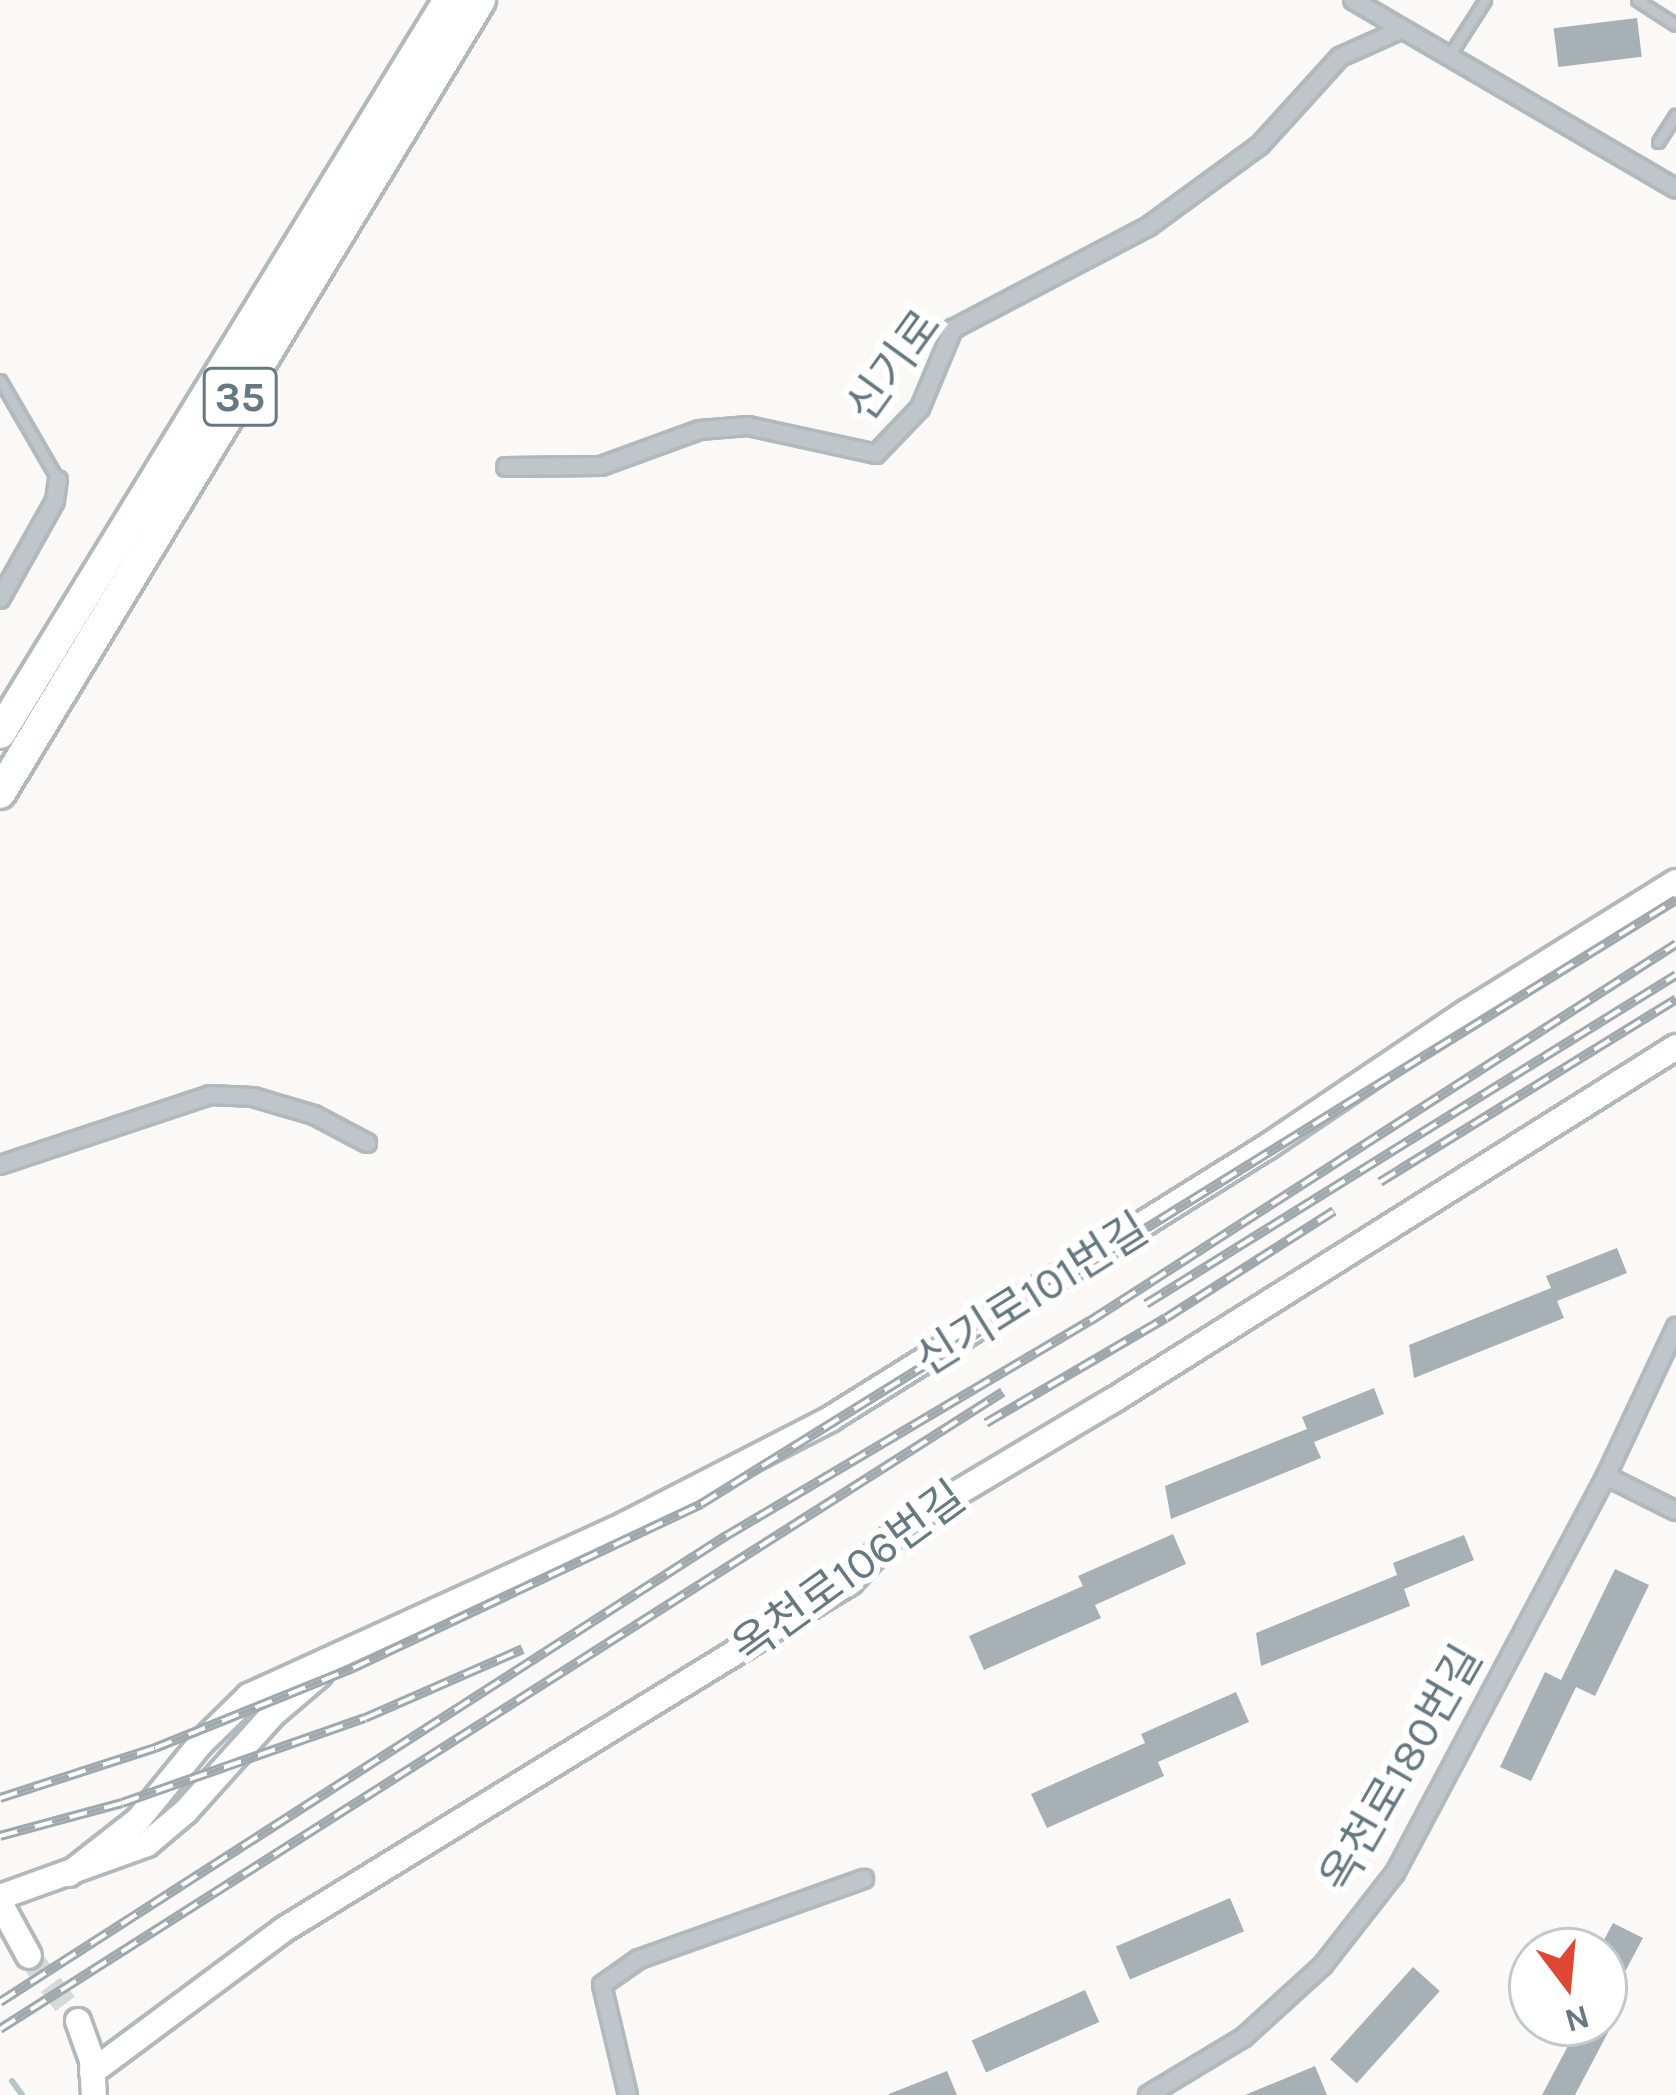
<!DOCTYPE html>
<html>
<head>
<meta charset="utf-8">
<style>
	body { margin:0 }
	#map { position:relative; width:1676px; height:2095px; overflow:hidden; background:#faf9f8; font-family:Karla,"Noto Sans KR",sans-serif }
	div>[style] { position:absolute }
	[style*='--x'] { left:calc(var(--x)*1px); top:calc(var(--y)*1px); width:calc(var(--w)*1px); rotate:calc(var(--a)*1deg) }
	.stream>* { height:6px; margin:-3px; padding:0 3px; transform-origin:3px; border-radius:3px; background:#b6c5c7 }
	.building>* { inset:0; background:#a6b0b5; transform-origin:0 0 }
	.secondary-tunnel>* { height:24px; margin-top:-12px; transform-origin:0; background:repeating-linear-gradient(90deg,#d5d9da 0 24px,transparent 0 36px) }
	.roads { filter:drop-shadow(3px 0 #b1b9bd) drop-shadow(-3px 0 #b1b9bd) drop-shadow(0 3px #b1b9bd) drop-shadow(0 -3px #b1b9bd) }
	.lane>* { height:9px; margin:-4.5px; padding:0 4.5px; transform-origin:4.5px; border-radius:4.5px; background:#bfc5c8 }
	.street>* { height:16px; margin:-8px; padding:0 8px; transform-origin:8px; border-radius:8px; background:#bfc5c8 }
	.secondary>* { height:24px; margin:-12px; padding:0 12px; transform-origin:12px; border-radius:12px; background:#fff }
	.highway>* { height:30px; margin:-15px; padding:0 15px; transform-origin:15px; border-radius:15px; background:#fff }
	.rail>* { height:10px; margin-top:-5px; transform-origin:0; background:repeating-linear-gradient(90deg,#fff 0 18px,#9fa8ad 0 36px); box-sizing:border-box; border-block:3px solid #9fa8ad }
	span { translate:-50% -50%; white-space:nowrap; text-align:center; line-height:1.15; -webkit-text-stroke:12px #fff; paint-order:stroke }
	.shield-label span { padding:3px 9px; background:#fff; border:3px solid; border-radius:9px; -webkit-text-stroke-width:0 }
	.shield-label { font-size:42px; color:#667982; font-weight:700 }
	.street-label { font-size:45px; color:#667982 }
	.north { position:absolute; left:1508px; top:1927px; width:120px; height:120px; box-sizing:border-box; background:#fff; border:3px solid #c2c9cd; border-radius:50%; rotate:164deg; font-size:33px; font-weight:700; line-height:48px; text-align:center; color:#667982 }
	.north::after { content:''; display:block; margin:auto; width:42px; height:54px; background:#de4733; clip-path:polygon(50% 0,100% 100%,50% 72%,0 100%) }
</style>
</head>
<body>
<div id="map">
	<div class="stream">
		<div style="--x:12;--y:2081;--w:17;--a:54"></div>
	</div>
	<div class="building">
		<div style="left:1637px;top:18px;width:39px;height:84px;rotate:83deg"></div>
		<div style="clip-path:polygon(1617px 1248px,1627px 1273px,1557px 1301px,1564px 1318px,1414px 1378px,1409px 1345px,1551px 1288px,1546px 1276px)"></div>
		<div style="clip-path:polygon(1374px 1388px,1384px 1414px,1314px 1442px,1321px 1458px,1171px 1519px,1165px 1486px,1307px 1429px,1302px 1417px)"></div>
		<div style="clip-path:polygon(1173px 1534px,1186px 1564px,1095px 1605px,1101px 1618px,984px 1670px,969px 1636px,1083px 1586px,1078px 1576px)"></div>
		<div style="clip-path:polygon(1464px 1535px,1474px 1560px,1404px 1589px,1410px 1606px,1261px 1666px,1256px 1633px,1397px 1575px,1393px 1563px)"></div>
		<div style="clip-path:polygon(1615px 1569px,1649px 1585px,1595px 1696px,1576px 1687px,1531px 1781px,1500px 1767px,1545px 1672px,1561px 1680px)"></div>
		<div style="clip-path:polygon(1236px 1692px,1249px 1722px,1158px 1762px,1164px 1776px,1047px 1828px,1031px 1794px,1145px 1743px,1141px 1734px)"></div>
		<div style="left:1230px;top:1898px;width:36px;height:124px;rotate:67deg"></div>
		<div style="clip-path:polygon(1613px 1923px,1643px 1938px,1604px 2011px,1604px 1951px,1598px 1951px)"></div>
		<div style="left:1413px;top:1967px;width:36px;height:124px;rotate:42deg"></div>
		<div style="left:1085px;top:1990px;width:35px;height:124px;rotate:66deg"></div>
		<div style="clip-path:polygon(1580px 2023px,1613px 2023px,1575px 2095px,1542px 2095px)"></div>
		<div style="clip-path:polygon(1315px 2066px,1327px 2095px,1245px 2095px)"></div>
		<div style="clip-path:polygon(947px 2071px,957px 2095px,889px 2095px,889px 2094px)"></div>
	</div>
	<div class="secondary-tunnel">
		<div style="--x:29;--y:1956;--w:81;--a:53"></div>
	</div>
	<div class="roads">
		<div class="lane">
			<div style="--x:1637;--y:0;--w:46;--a:32.7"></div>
			<div style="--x:1449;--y:56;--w:67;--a:-57.3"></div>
			<div style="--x:1658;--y:142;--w:33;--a:-57"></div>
			<div style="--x:0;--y:380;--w:116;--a:59.9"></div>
		</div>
		<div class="street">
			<div style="--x:1353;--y:0;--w:374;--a:30.3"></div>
			<div style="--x:506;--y:467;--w:95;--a:-0.6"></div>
			<div style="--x:601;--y:466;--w:105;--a:-20"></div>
			<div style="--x:700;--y:430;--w:48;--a:-4.8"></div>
			<div style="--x:748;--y:426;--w:131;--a:12.3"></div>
			<div style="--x:876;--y:454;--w:64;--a:-46.3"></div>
			<div style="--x:920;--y:408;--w:86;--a:-67.3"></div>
			<div style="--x:953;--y:329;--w:221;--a:-27.7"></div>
			<div style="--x:1149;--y:226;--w:137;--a:-36.1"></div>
			<div style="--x:1260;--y:145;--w:119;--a:-47.7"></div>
			<div style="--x:1340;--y:57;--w:66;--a:-24.2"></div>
			<div style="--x:0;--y:599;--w:112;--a:-60.7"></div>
			<div style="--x:55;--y:501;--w:21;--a:-82"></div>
			<div style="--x:0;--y:1165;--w:221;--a:-18.4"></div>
			<div style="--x:210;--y:1095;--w:43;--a:2.7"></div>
			<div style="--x:253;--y:1097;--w:64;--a:16.4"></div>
			<div style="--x:314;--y:1115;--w:60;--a:27.8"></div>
			<div style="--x:1606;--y:1476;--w:78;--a:26.6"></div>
			<div style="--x:628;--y:2095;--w:113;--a:-103.3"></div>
			<div style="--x:602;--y:1985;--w:45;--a:-35.1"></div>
			<div style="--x:639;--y:1959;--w:239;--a:-19.6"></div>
			<div style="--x:1148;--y:2095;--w:112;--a:-31.1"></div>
			<div style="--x:1244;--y:2037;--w:107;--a:-42.3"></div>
			<div style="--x:1323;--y:1965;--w:117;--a:-52"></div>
			<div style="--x:1395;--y:1873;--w:450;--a:-62"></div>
			<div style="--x:1606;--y:1476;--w:165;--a:-64.8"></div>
		</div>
		<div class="secondary">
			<div style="--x:69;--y:1874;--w:88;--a:-38"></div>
			<div style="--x:138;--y:1820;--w:98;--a:-50.8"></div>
			<div style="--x:200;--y:1744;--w:69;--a:-44.4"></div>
			<div style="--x:249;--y:1696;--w:412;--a:-24.5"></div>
			<div style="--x:624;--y:1525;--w:232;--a:-27.2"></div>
			<div style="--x:830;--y:1419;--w:516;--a:-31.93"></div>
			<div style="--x:1268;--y:1146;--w:240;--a:-34"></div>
			<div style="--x:1467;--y:1012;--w:246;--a:-31.9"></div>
			<div style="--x:0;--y:1897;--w:156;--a:-19.8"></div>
			<div style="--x:147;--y:1844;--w:51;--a:-40.2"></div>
			<div style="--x:186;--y:1811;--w:129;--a:-48.1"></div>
			<div style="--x:272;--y:1715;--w:63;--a:-40.5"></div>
			<div style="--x:0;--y:1903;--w:60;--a:61.3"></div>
			<div style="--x:78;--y:2021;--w:41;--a:70.3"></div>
			<div style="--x:92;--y:2060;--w:35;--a:87"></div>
			<div style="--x:92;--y:2072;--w:238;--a:-36.6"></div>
			<div style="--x:283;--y:1930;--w:665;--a:-31.54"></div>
			<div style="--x:850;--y:1582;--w:76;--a:-47.1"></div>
			<div style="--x:902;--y:1526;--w:244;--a:-30.8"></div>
			<div style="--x:1112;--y:1401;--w:666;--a:-32.11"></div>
		</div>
		<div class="highway">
			<div style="--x:0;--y:733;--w:860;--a:-58.51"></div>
			<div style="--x:0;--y:793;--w:927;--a:-58.81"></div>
		</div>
	</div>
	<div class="rail">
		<div style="--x:1380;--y:1182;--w:348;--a:-31.7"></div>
		<div style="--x:1146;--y:1304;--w:624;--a:-31.83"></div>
		<div style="--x:986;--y:1423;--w:208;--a:-30.3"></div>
		<div style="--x:1166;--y:1318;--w:199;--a:-32.5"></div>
		<div style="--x:0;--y:1798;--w:163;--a:-17.9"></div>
		<div style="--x:155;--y:1748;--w:214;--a:-22"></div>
		<div style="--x:353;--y:1668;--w:385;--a:-25.2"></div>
		<div style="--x:701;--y:1504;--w:1147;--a:-31.78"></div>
		<div style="--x:0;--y:1836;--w:126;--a:-15.1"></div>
		<div style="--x:122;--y:1803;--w:257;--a:-19.3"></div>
		<div style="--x:365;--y:1718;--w:172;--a:-23.6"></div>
		<div style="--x:0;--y:2002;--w:863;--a:-32.7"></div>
		<div style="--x:726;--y:1536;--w:423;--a:-30.6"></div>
		<div style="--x:1090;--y:1321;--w:697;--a:-32.75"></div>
		<div style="--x:0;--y:2029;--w:1188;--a:-32.42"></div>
	</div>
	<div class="shield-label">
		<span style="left:240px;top:397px">35</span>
	</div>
	<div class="street-label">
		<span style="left:894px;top:366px;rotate:-54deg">신기로</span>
		<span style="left:1032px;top:1295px;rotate:-32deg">신기로101번길</span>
		<span style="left:849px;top:1573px;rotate:-36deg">옥천로106번길</span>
		<span style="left:1402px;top:1769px;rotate:-60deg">옥천로180번길</span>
	</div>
	<div class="north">N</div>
</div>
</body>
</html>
